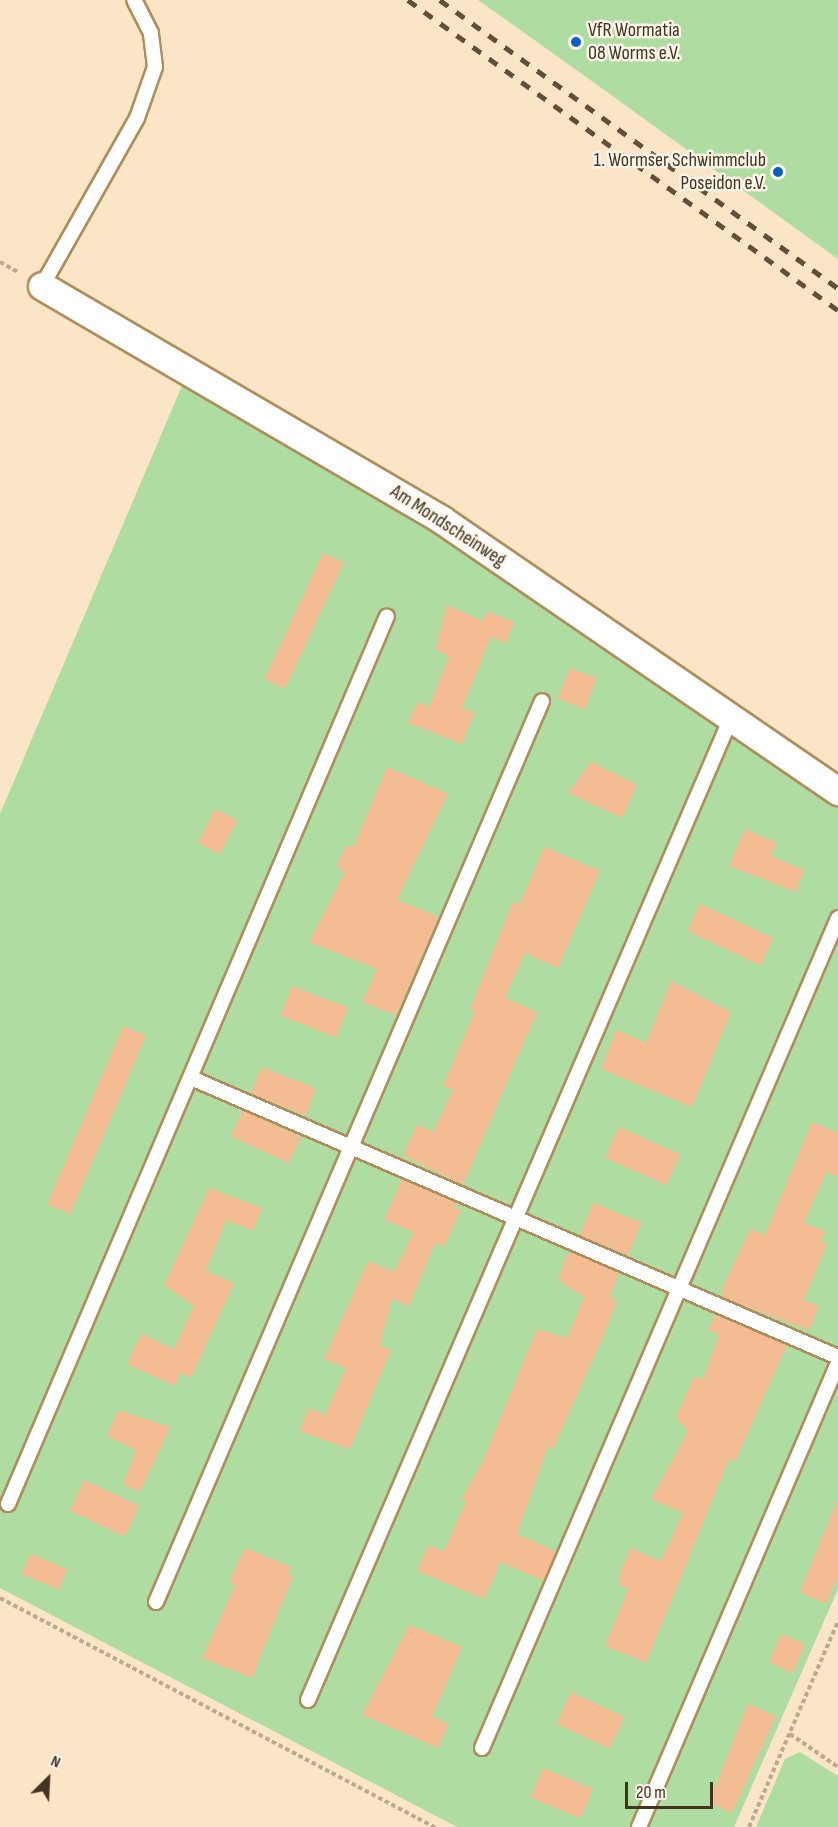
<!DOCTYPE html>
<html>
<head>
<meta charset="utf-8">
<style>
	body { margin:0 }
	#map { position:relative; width:838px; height:1827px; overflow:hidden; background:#fae5c6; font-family:"Sofia Sans Condensed",sans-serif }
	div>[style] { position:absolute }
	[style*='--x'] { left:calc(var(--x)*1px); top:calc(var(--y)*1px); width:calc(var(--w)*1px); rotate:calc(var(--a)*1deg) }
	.green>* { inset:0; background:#afdca0 }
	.building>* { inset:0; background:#f4bc92; transform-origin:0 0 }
	.path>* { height:4px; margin-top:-2px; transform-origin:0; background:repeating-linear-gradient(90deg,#bcaa8e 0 4.5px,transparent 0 7.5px) }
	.roads { filter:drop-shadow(2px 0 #af8e5b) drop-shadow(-2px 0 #af8e5b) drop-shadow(0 2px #af8e5b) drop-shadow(0 -2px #af8e5b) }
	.service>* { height:14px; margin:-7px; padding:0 7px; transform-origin:7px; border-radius:7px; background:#fff }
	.minor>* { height:27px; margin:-13.5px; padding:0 13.5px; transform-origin:13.5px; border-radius:13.5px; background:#fff }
	.rail>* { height:4.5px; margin-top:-2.25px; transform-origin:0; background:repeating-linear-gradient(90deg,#60503a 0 10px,transparent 0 20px) }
	.dots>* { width:16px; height:16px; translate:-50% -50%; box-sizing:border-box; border:3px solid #fcf5ea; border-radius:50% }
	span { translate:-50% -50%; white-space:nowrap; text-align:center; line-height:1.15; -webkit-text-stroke:5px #fcf5ea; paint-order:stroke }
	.poi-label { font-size:20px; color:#42341f }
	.left { translate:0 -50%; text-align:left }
	.right { translate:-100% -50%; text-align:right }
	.street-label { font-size:20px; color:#42341f }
	.north { position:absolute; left:18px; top:1749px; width:60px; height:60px; -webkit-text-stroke:4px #fcf5ea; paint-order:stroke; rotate:24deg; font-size:16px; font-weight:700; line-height:24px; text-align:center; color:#42341f }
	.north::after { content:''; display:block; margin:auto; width:21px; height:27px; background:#42341f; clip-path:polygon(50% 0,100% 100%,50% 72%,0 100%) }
	.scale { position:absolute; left:625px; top:1782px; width:88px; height:27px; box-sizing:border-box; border:3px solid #42341f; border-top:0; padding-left:8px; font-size:18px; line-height:21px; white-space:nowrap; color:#42341f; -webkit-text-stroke:4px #fcf5ea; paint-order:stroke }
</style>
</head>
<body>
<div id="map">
	<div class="green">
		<div style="clip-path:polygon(478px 0,838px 0,838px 259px,596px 84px)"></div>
		<div style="clip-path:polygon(184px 381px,366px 484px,838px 800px,838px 1589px,734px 1827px,457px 1827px,0 1588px,0 814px)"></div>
		<div style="clip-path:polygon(800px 1752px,838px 1776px,838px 1827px,756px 1827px,785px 1759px)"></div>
	</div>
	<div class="building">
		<div style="left:323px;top:553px;width:23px;height:139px;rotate:25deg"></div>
		<div style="clip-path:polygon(447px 605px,483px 621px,487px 611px,514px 622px,506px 643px,491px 637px,462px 708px,475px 713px,462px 744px,408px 723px,417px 702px,429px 707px,449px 656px,435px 650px)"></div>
		<div style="left:570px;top:668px;width:29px;height:33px;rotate:22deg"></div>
		<div style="clip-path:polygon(591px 762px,637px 785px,622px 818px,568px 793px)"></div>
		<div style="clip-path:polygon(387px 767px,448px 794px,397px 900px,439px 917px,396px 1015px,362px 1002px,377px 969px,309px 942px,344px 874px,337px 865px,346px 846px,354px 846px)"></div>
		<div style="left:215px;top:809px;width:25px;height:38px;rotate:27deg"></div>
		<div style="clip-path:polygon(745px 829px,777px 843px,771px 856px,804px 870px,796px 892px,729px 866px)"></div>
		<div style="clip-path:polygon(544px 847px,600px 871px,558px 968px,525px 953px,505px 998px,537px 1012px,463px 1185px,403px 1155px,417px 1125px,433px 1132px,453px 1090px,443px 1086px,475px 1011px,470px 1009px,513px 901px,520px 904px)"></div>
		<div style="left:700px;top:904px;width:81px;height:30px;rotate:25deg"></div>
		<div style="clip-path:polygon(671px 981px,731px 1012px,692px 1107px,601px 1069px,616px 1030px,646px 1043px)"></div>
		<div style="left:292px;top:986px;width:60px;height:32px;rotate:21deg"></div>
		<div style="left:123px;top:1026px;width:25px;height:194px;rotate:23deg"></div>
		<div style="left:261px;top:1067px;width:59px;height:29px;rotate:21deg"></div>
		<div style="left:243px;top:1110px;width:64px;height:29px;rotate:25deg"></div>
		<div style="clip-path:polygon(812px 1122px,838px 1133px,838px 1177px,826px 1172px,804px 1223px,825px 1231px,821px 1241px,827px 1244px,804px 1300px,819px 1306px,809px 1330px,723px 1298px,722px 1289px,750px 1229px,765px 1235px)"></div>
		<div style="left:619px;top:1127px;width:67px;height:34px;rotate:24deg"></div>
		<div style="clip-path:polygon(402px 1179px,456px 1202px,454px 1207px,461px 1210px,444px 1247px,435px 1243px,409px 1306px,392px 1299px,380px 1345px,391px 1350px,350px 1449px,299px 1431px,309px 1408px,325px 1415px,346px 1368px,324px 1359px,368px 1261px,394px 1272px,414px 1232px,384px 1220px)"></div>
		<div style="clip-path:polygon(209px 1188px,262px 1208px,253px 1231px,226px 1220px,206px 1271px,234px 1283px,191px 1378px,180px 1373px,175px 1386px,127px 1364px,141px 1334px,174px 1349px,194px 1306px,164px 1285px)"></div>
		<div style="left:593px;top:1203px;width:52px;height:35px;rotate:22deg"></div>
		<div style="clip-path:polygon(573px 1253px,619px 1272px,610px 1297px,617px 1300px,603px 1337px,553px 1449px,548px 1447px,517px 1534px,556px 1552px,544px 1581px,500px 1562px,485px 1599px,417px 1571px,428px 1545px,444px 1551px,466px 1501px,461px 1499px,482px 1463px,537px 1329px,567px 1338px,584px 1297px,558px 1280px,567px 1255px)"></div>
		<div style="clip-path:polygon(716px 1314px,787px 1345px,735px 1462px,729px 1459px,646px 1663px,605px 1646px,628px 1589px,619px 1585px,620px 1573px,631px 1548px,661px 1561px,683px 1513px,651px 1499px,688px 1431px,676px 1418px,694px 1376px,703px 1380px,719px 1335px,708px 1330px)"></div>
		<div style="clip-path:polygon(118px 1410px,170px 1427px,140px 1492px,123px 1484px,136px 1450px,107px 1436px)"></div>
		<div style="left:84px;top:1480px;width:61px;height:34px;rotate:25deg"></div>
		<div style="clip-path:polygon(837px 1501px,838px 1575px,826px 1604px,800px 1592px)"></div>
		<div style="clip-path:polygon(245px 1548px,291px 1567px,288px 1574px,293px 1576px,252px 1678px,202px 1658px,235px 1585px,229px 1582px)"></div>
		<div style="left:30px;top:1554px;width:40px;height:22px;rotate:22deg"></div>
		<div style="clip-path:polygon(409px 1625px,462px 1647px,432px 1717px,449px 1724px,438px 1748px,362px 1715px)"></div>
		<div style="left:781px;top:1634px;width:26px;height:31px;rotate:23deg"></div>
		<div style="left:571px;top:1692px;width:59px;height:35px;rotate:25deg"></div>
		<div style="clip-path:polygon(748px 1704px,776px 1716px,732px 1813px,709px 1803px)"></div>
		<div style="left:543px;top:1768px;width:54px;height:32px;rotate:23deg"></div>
	</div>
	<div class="path">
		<div style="--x:0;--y:262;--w:21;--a:29"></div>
		<div style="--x:0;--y:1598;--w:492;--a:27.8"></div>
		<div style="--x:790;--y:1734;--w:58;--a:34.5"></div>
		<div style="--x:749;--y:1827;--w:224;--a:-66.6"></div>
	</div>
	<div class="roads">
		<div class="service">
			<div style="--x:42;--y:286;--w:193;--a:-60.5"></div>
			<div style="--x:137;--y:118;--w:54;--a:-70.6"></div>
			<div style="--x:155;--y:67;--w:34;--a:-97"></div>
			<div style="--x:151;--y:33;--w:37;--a:-117"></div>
			<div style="--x:191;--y:1078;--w:705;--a:23.33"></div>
			<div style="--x:8;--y:1504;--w:965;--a:-66.89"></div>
			<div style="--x:156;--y:1602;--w:980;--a:-66.81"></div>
			<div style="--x:308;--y:1700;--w:1069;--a:-66.7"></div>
			<div style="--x:482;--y:1748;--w:903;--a:-66.78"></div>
			<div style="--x:639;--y:1827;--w:505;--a:-66.79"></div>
		</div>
		<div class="minor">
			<div style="--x:42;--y:286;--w:463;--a:30.3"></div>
			<div style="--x:442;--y:520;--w:480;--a:34.4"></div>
		</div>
	</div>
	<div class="rail">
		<div style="--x:408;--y:0;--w:530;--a:35.79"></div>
		<div style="--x:440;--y:0;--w:491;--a:35.9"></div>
	</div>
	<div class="dots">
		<div style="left:576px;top:42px;background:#0a5fc8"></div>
		<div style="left:778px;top:172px;background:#0a5fc8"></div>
	</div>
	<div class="poi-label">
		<span class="left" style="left:588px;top:42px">VfR Wormatia<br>08 Worms e.V.</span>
		<span class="right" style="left:766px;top:172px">1. Wormser Schwimmclub<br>Poseidon e.V.</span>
	</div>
	<div class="street-label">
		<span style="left:448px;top:526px;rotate:33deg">Am Mondscheinweg</span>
	</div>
	<div class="north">N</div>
	<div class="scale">20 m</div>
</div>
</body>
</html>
